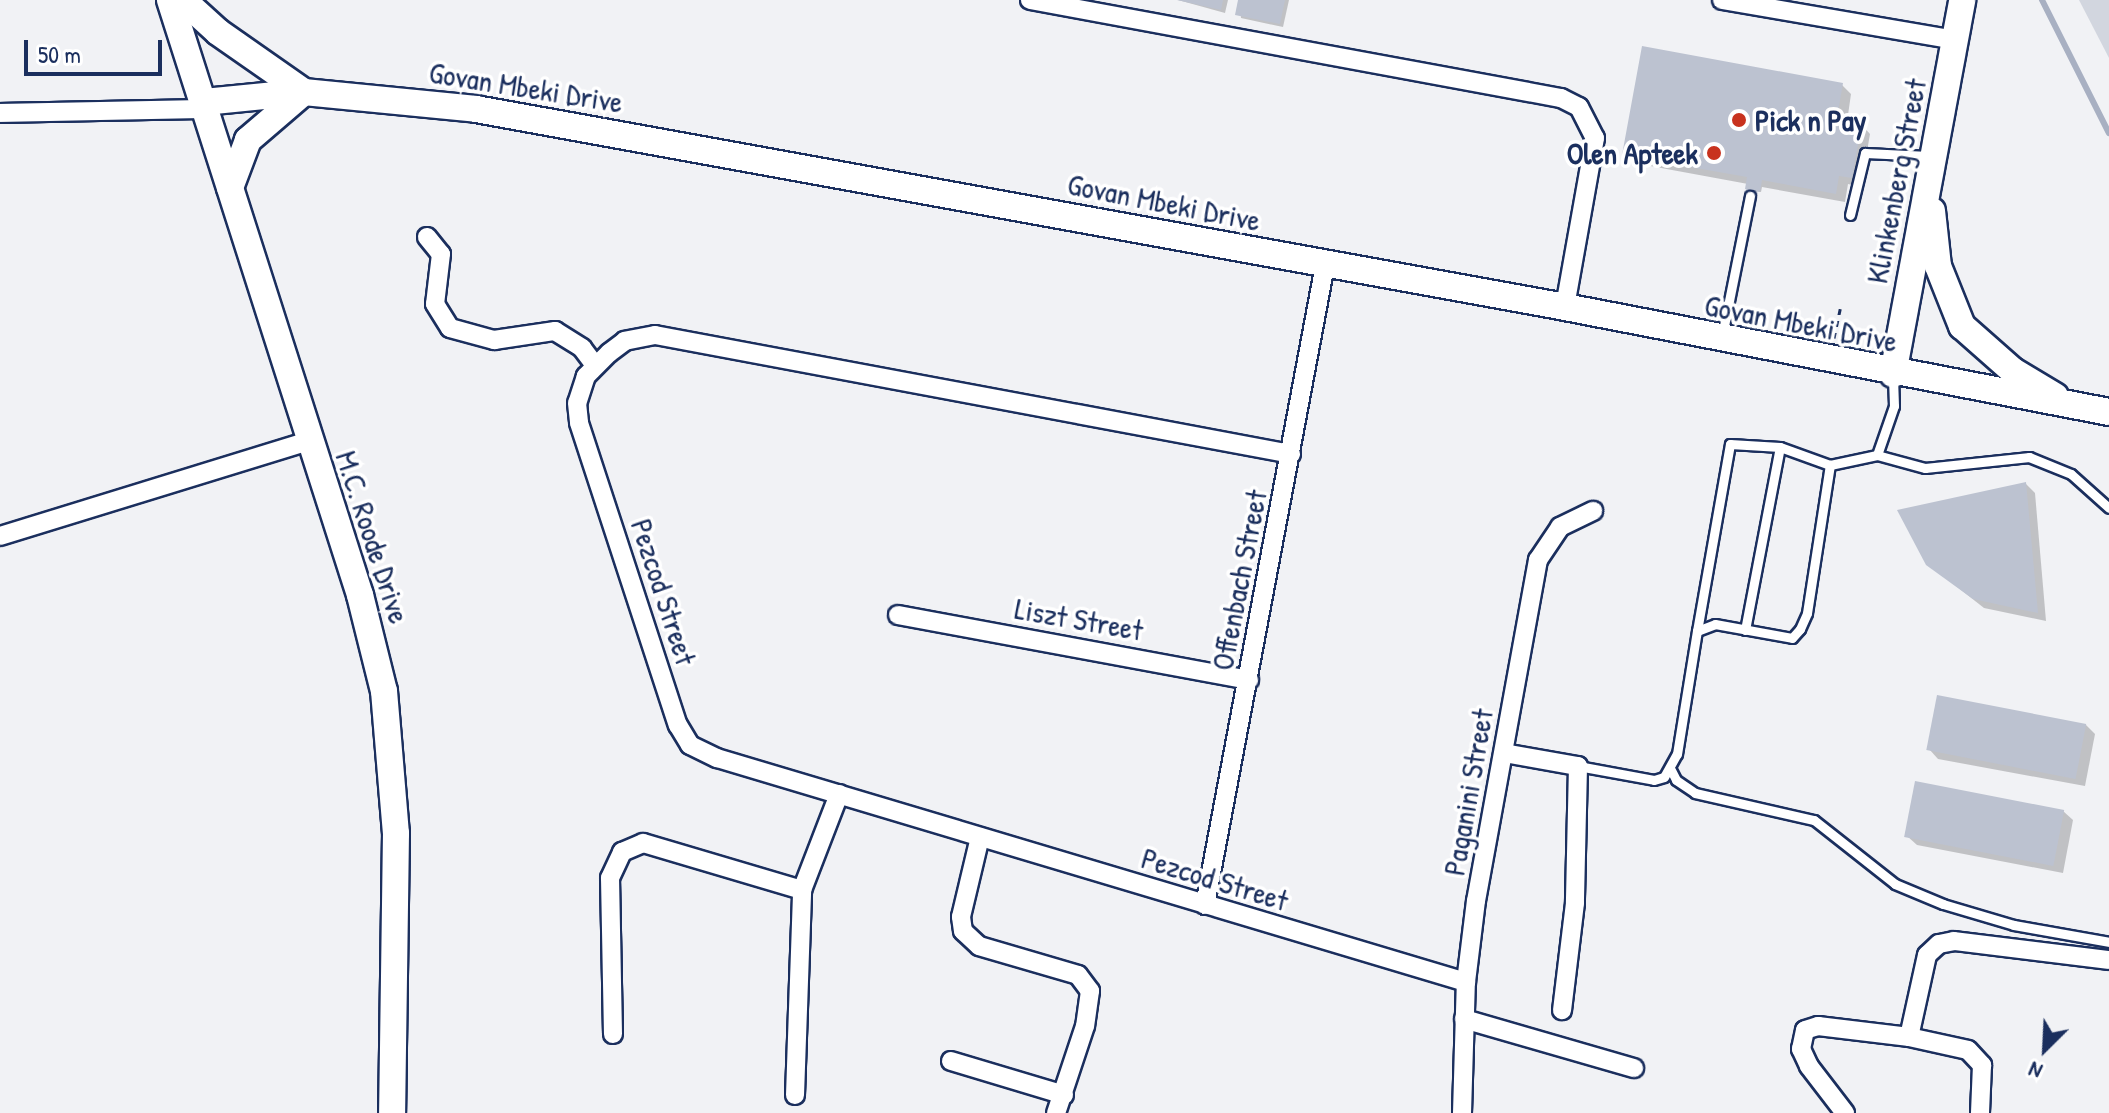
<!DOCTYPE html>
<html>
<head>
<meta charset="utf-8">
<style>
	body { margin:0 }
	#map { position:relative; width:2109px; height:1113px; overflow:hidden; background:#f1f2f5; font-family:"Patrick Hand",sans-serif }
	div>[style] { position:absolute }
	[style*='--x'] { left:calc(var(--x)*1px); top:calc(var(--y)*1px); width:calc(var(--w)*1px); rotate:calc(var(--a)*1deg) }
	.green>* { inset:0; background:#d2d6df }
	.shadow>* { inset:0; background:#0003 }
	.stream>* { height:6px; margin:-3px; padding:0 3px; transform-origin:3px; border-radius:3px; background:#a8b0c2 }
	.building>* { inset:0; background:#bcc2d0; transform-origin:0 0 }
	.path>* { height:3px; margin-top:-1.5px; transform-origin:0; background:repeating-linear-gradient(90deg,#1b2f5e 0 6px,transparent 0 12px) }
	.roads { filter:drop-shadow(2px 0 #1b2f5e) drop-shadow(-2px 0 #1b2f5e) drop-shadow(0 2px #1b2f5e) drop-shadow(0 -2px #1b2f5e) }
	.lane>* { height:9px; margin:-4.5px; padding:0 4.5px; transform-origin:4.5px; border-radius:4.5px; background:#fff }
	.street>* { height:18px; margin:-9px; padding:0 9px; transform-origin:9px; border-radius:9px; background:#fff }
	.secondary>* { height:26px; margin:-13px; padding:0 13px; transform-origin:13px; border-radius:13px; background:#fff }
	.dots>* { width:22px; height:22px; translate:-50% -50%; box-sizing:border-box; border:4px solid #fff; border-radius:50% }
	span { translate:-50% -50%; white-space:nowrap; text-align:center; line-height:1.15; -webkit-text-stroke:7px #fff; paint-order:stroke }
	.street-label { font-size:30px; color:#1b2f5e }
	.poi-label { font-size:30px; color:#1b2f5e; font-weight:700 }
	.left { translate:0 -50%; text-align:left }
	.right { translate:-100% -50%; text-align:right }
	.north { position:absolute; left:2005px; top:1009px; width:80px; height:80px; -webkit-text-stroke:6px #fff; paint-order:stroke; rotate:204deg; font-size:22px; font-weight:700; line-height:32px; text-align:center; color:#1b2f5e }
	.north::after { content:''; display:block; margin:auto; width:28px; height:36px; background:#1b2f5e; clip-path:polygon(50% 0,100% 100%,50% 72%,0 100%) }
	.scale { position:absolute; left:24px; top:40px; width:138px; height:36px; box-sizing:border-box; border:4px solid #1b2f5e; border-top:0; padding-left:10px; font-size:24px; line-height:28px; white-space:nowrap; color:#1b2f5e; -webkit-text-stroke:6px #fff; paint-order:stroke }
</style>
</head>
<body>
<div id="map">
	<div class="green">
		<div style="clip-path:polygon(2079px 0,2109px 0,2109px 58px)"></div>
	</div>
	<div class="shadow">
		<div style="clip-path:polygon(1178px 0,1228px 0,1225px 13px)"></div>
		<div style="clip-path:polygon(1240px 0,1289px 0,1283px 27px,1241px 18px)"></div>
		<div style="clip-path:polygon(1842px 85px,1851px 94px,1847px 122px,1861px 124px,1870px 134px,1861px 187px,1848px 184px,1845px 202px,1762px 187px,1761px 192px,1749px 190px,1748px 184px,1634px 163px,1624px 154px)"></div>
		<div style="clip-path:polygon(2026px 484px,2035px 493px,2046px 621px,1984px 608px,1928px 564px)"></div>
		<div style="clip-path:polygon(2085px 724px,2095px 734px,2085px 786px,1938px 759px,1929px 749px)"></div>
		<div style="clip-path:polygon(2063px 811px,2073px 820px,2063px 873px,1917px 845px,1907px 836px)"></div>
	</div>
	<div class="stream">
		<div style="--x:2042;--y:0;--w:149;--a:63.3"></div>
	</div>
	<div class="building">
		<div style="clip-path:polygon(1177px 0,1223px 0,1221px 10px)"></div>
		<div style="clip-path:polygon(1238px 0,1285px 0,1280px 24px,1235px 15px)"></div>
		<div style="clip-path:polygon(1642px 46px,1843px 83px,1837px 118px,1862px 122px,1852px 178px,1839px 176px,1836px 194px,1762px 180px,1760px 192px,1745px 189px,1747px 177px,1622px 155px)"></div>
		<div style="clip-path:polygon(2026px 482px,2038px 613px,1973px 599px,1926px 565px,1897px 510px)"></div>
		<div style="left:1937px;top:695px;width:152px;height:56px;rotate:11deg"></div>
		<div style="left:1915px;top:781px;width:152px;height:57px;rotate:11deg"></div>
	</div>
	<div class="path">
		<div style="--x:1834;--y:338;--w:30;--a:-78"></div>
	</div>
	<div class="roads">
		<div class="lane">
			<div style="--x:1850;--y:215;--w:64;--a:-76.4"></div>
			<div style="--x:1865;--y:153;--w:64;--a:2.7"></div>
			<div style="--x:1722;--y:336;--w:143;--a:-78.7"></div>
			<div style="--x:1877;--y:455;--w:50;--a:15.2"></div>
			<div style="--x:1925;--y:468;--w:105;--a:-6"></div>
			<div style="--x:2029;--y:457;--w:45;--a:22"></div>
			<div style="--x:2071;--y:474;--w:51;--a:41.8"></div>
			<div style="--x:1745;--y:630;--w:186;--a:-79.2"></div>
			<div style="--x:1697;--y:631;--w:190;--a:-80"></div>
			<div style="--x:1730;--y:444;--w:50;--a:3.4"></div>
			<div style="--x:1780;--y:447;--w:53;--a:19.8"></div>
			<div style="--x:1578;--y:766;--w:77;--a:10.4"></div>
			<div style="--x:1654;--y:780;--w:10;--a:-17"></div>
			<div style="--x:1664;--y:777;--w:26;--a:-61"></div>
			<div style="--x:1677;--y:754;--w:125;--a:-80.8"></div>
			<div style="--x:1697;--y:631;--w:19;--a:-21"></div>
			<div style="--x:1715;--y:624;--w:78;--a:10.3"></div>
			<div style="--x:1792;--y:638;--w:12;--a:-48"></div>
			<div style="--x:1800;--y:629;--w:17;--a:-66"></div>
			<div style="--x:1807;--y:613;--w:150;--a:-81.2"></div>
			<div style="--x:1830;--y:465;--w:48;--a:-12"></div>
			<div style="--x:1877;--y:455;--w:52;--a:-70.9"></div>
			<div style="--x:1894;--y:406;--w:30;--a:-92"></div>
			<div style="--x:1671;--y:770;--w:11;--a:63"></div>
			<div style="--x:1676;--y:780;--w:23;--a:34"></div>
			<div style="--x:1695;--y:793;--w:122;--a:12.8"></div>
			<div style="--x:1814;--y:820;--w:103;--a:38.3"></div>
			<div style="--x:1895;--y:884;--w:52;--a:22.6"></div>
			<div style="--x:1943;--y:904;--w:74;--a:16.5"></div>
			<div style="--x:2014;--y:925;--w:97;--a:10.1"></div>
		</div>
		<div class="street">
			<div style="--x:1030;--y:0;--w:540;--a:10.46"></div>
			<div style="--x:1561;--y:98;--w:20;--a:27"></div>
			<div style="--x:1579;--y:107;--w:35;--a:63"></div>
			<div style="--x:1595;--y:138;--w:172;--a:100.1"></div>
			<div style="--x:1722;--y:0;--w:236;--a:9.7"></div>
			<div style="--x:0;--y:113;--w:206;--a:-1.1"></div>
			<div style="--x:427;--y:237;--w:22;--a:51"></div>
			<div style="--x:441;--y:254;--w:50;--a:96.8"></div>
			<div style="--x:435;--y:304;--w:28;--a:58"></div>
			<div style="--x:450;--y:328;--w:46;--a:15.3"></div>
			<div style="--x:494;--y:340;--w:62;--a:-8.4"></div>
			<div style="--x:555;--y:331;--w:32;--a:32"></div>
			<div style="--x:582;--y:348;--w:21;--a:53"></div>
			<div style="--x:1291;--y:454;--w:647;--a:-169.4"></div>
			<div style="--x:655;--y:335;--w:31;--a:169"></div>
			<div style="--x:625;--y:341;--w:20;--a:143"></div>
			<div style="--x:609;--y:353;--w:33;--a:135"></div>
			<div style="--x:586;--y:376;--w:28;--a:108"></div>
			<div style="--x:577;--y:403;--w:20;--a:84"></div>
			<div style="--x:579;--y:423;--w:318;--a:71.9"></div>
			<div style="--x:678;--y:725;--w:23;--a:59"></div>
			<div style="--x:690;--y:745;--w:30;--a:26"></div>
			<div style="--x:717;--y:758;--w:782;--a:16.65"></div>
			<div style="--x:0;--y:536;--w:322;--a:-17.1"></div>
			<div style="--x:898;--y:615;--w:357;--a:10.5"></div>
			<div style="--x:1504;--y:753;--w:75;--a:10"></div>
			<div style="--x:1578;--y:766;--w:137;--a:91.3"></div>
			<div style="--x:1575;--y:903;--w:108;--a:96.9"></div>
			<div style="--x:980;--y:837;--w:82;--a:103.4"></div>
			<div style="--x:961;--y:917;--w:14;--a:82"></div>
			<div style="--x:963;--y:931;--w:22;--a:43"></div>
			<div style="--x:979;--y:946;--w:103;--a:16.3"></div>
			<div style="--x:1078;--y:975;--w:20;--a:53"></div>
			<div style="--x:1090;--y:991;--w:35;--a:98"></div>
			<div style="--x:1085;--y:1026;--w:92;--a:108.4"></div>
			<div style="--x:1205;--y:905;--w:651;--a:-79.38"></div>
			<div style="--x:1464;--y:1019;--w:177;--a:16.1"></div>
			<div style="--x:613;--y:1034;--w:156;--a:-91.1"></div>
			<div style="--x:610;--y:878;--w:29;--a:-65"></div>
			<div style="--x:622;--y:852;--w:23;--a:-23"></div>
			<div style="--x:643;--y:843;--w:166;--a:16.5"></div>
			<div style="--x:1909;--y:1037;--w:84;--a:-77.6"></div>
			<div style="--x:1927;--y:955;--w:16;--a:-43"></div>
			<div style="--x:1939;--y:944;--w:15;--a:-11"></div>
			<div style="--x:1954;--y:941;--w:156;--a:7"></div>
			<div style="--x:951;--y:1061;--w:118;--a:16.7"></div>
			<div style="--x:795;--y:1095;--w:205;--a:-88"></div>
			<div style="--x:802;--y:890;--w:103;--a:-68.9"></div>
			<div style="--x:1462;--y:1113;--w:131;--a:-88.3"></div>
			<div style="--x:1466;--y:982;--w:82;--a:-83"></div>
			<div style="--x:1476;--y:901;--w:347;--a:-79.7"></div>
			<div style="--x:1538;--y:560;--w:40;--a:-56"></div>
			<div style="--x:1560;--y:527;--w:37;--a:-26"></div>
			<div style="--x:1845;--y:1113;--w:59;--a:-127.5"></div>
			<div style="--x:1809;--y:1066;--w:19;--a:-115"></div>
			<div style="--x:1801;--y:1049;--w:19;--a:-78"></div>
			<div style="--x:1805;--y:1030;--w:14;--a:-17"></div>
			<div style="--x:1818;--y:1026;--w:92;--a:6.9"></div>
			<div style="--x:1909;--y:1037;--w:60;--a:12.4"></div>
			<div style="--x:1968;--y:1050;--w:21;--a:47"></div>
			<div style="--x:1982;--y:1065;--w:48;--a:92.4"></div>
		</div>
		<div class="secondary">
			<div style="--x:170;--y:0;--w:625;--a:72.29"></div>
			<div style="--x:360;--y:595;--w:99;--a:76"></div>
			<div style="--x:384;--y:691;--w:143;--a:85.2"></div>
			<div style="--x:396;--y:833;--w:280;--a:90.8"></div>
			<div style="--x:183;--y:0;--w:47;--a:42.4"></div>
			<div style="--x:218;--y:32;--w:105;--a:34.9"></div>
			<div style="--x:304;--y:92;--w:74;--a:139.4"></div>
			<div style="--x:248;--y:140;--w:51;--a:110.6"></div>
			<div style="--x:204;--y:102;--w:100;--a:-5.7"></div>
			<div style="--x:304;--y:92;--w:173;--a:5.6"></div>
			<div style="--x:476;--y:109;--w:1107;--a:10.3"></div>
			<div style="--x:1565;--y:307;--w:554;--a:10.92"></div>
			<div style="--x:1932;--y:211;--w:55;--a:83.8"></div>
			<div style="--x:1938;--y:266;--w:65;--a:68.2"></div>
			<div style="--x:1962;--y:326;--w:68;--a:41.4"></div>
			<div style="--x:2013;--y:371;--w:49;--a:30.8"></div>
			<div style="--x:1893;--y:374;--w:380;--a:-79.5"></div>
		</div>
	</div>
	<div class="dots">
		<div style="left:1739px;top:120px;background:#c8321e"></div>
		<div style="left:1714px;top:153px;background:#c8321e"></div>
	</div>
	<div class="street-label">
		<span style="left:526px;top:87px;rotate:9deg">Govan Mbeki Drive</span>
		<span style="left:1896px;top:181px;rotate:-79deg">Klinkenberg Street</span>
		<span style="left:1164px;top:202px;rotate:11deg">Govan Mbeki Drive</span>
		<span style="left:1801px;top:323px;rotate:11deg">Govan Mbeki Drive</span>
		<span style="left:373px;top:537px;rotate:72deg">M.C. Roode Drive</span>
		<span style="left:1239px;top:580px;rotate:-79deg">Offenbach Street</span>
		<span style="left:664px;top:592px;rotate:72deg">Pezcod Street</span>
		<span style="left:1079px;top:619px;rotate:10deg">Liszt Street</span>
		<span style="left:1468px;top:792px;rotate:-80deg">Paganini Street</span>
		<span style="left:1215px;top:879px;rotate:17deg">Pezcod Street</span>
	</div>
	<div class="poi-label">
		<span class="left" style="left:1755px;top:120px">Pick n Pay</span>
		<span class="right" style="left:1698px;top:153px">Olen Apteek</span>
	</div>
	<div class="north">N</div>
	<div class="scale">50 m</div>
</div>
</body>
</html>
